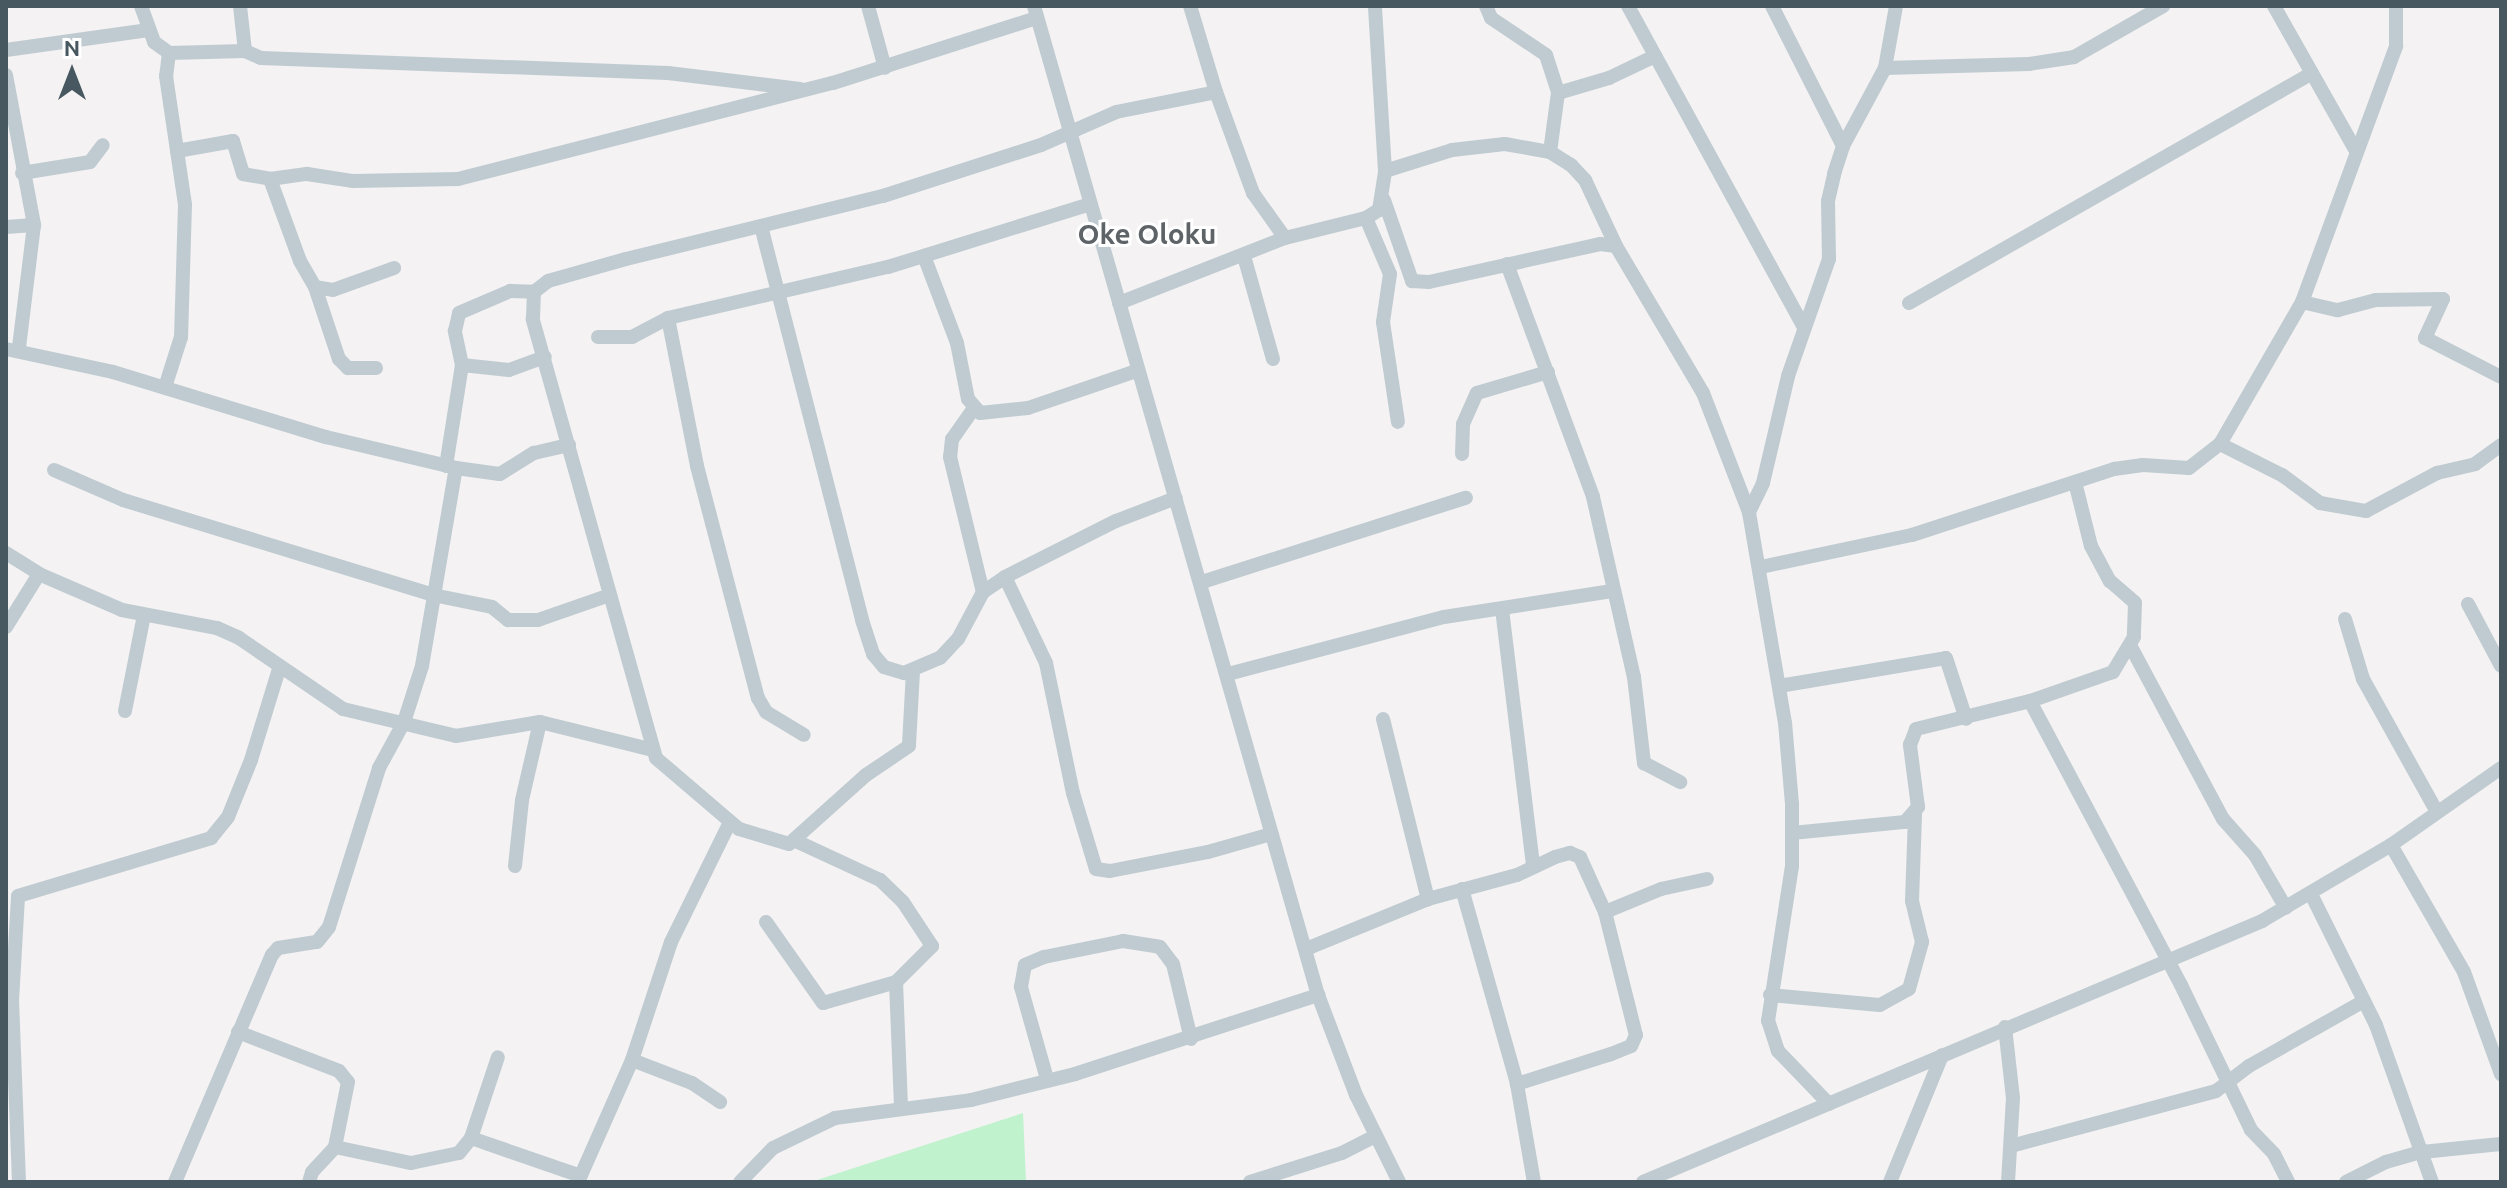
<!DOCTYPE html>
<html>
<head>
<meta charset="utf-8">
<style>
	body { margin:0 }
	#map { position:relative; width:2507px; height:1188px; overflow:hidden; background:#f4f2f2; font-family:Ubuntu,sans-serif }
	div>[style] { position:absolute }
	[style*='--x'] { left:calc(var(--x)*1px); top:calc(var(--y)*1px); width:calc(var(--w)*1px); rotate:calc(var(--a)*1deg) }
	.green>* { inset:0; background:#bff2cd }
	.minor>* { height:14px; margin:-7px; padding:0 7px; transform-origin:7px; border-radius:7px; background:#bfcbd1 }
	span { translate:-50% -50%; white-space:nowrap; text-align:center; line-height:1.15; -webkit-text-stroke:6px #fff; paint-order:stroke }
	.quarter-label { font-size:28px; color:#5d6367; font-weight:700 }
	.frame { position:absolute; inset:0; border:8px solid #485860; pointer-events:none }
	.north { position:absolute; left:32px; top:32px; width:80px; height:80px; -webkit-text-stroke:6px #fff; paint-order:stroke; rotate:0deg; font-size:22px; font-weight:700; line-height:32px; text-align:center; color:#485860 }
	.north::after { content:''; display:block; margin:auto; width:28px; height:36px; background:#485860; clip-path:polygon(50% 0,100% 100%,50% 72%,0 100%) }
</style>
</head>
<body>
<div id="map">
	<div class="green">
		<div style="clip-path:polygon(1023px 1113px,1026px 1182px,811px 1182px)"></div>
	</div>
	<div class="minor">
		<div style="--x:141;--y:6;--w:38;--a:70"></div>
		<div style="--x:154;--y:42;--w:19;--a:36"></div>
		<div style="--x:169;--y:53;--w:23;--a:97"></div>
		<div style="--x:166;--y:76;--w:129;--a:81.6"></div>
		<div style="--x:185;--y:204;--w:133;--a:91.7"></div>
		<div style="--x:181;--y:337;--w:52;--a:107.7"></div>
		<div style="--x:240;--y:6;--w:45;--a:83.7"></div>
		<div style="--x:245;--y:51;--w:17;--a:24"></div>
		<div style="--x:261;--y:58;--w:407;--a:2.1"></div>
		<div style="--x:668;--y:73;--w:133;--a:6.9"></div>
		<div style="--x:868;--y:6;--w:64;--a:74.7"></div>
		<div style="--x:1034;--y:6;--w:1029;--a:73.98"></div>
		<div style="--x:1318;--y:995;--w:107;--a:69.2"></div>
		<div style="--x:1356;--y:1095;--w:97;--a:63.7"></div>
		<div style="--x:1486;--y:6;--w:13;--a:67"></div>
		<div style="--x:1491;--y:18;--w:66;--a:33.9"></div>
		<div style="--x:1546;--y:55;--w:40;--a:72"></div>
		<div style="--x:1628;--y:6;--w:365;--a:61.3"></div>
		<div style="--x:1772;--y:6;--w:157;--a:63.1"></div>
		<div style="--x:2274;--y:6;--w:164;--a:60.5"></div>
		<div style="--x:6;--y:50;--w:144;--a:-8"></div>
		<div style="--x:169;--y:53;--w:76;--a:-1.5"></div>
		<div style="--x:1885;--y:68;--w:144;--a:-1.6"></div>
		<div style="--x:2029;--y:64;--w:46;--a:-8.8"></div>
		<div style="--x:2074;--y:57;--w:103;--a:-29.8"></div>
		<div style="--x:6;--y:75;--w:153;--a:79.4"></div>
		<div style="--x:34;--y:225;--w:124;--a:97"></div>
		<div style="--x:1216;--y:92;--w:108;--a:69.9"></div>
		<div style="--x:1253;--y:193;--w:55;--a:54.6"></div>
		<div style="--x:177;--y:151;--w:57;--a:-10.1"></div>
		<div style="--x:233;--y:141;--w:34;--a:73"></div>
		<div style="--x:243;--y:174;--w:27;--a:10"></div>
		<div style="--x:270;--y:179;--w:37;--a:-8"></div>
		<div style="--x:307;--y:174;--w:47;--a:8.7"></div>
		<div style="--x:353;--y:181;--w:105;--a:-1.1"></div>
		<div style="--x:458;--y:179;--w:387;--a:-14.4"></div>
		<div style="--x:833;--y:83;--w:214;--a:-17.7"></div>
		<div style="--x:1550;--y:152;--w:60;--a:-82.3"></div>
		<div style="--x:1558;--y:93;--w:53;--a:-16.4"></div>
		<div style="--x:1609;--y:78;--w:49;--a:-25.5"></div>
		<div style="--x:1385;--y:171;--w:70;--a:-17.4"></div>
		<div style="--x:1452;--y:150;--w:53;--a:-6.5"></div>
		<div style="--x:1505;--y:144;--w:46;--a:10.1"></div>
		<div style="--x:1550;--y:152;--w:25;--a:32"></div>
		<div style="--x:1571;--y:165;--w:21;--a:47"></div>
		<div style="--x:1585;--y:180;--w:73;--a:64.8"></div>
		<div style="--x:1616;--y:246;--w:171;--a:59.4"></div>
		<div style="--x:1703;--y:393;--w:128;--a:68.9"></div>
		<div style="--x:22;--y:173;--w:69;--a:-9.2"></div>
		<div style="--x:90;--y:162;--w:21;--a:-53"></div>
		<div style="--x:270;--y:179;--w:87;--a:69.9"></div>
		<div style="--x:300;--y:261;--w:30;--a:60"></div>
		<div style="--x:315;--y:287;--w:18;--a:9"></div>
		<div style="--x:333;--y:290;--w:65;--a:-19.8"></div>
		<div style="--x:1384;--y:200;--w:86;--a:70.9"></div>
		<div style="--x:1412;--y:281;--w:17;--a:3"></div>
		<div style="--x:1429;--y:282;--w:175;--a:-12.5"></div>
		<div style="--x:1600;--y:244;--w:16;--a:7"></div>
		<div style="--x:1366;--y:218;--w:61;--a:66.8"></div>
		<div style="--x:1390;--y:274;--w:49;--a:98.3"></div>
		<div style="--x:1383;--y:322;--w:101;--a:81.5"></div>
		<div style="--x:761;--y:226;--w:407;--a:75.6"></div>
		<div style="--x:862;--y:620;--w:36;--a:72"></div>
		<div style="--x:873;--y:654;--w:17;--a:50"></div>
		<div style="--x:884;--y:667;--w:21;--a:17"></div>
		<div style="--x:904;--y:673;--w:39;--a:-23"></div>
		<div style="--x:940;--y:658;--w:26;--a:-47"></div>
		<div style="--x:958;--y:639;--w:53;--a:-62"></div>
		<div style="--x:983;--y:592;--w:27;--a:-34"></div>
		<div style="--x:1005;--y:577;--w:124;--a:-26.8"></div>
		<div style="--x:1116;--y:521;--w:64;--a:-21"></div>
		<div style="--x:6;--y:227;--w:28;--a:-4"></div>
		<div style="--x:924;--y:256;--w:93;--a:69.2"></div>
		<div style="--x:957;--y:343;--w:57;--a:78.9"></div>
		<div style="--x:968;--y:399;--w:18;--a:49"></div>
		<div style="--x:980;--y:413;--w:48;--a:-5.9"></div>
		<div style="--x:1028;--y:408;--w:114;--a:-18.9"></div>
		<div style="--x:1244;--y:256;--w:107;--a:74.3"></div>
		<div style="--x:1507;--y:264;--w:248;--a:69.7"></div>
		<div style="--x:1593;--y:497;--w:185;--a:77.2"></div>
		<div style="--x:1634;--y:677;--w:87;--a:83.4"></div>
		<div style="--x:1644;--y:763;--w:41;--a:27.8"></div>
		<div style="--x:315;--y:287;--w:76;--a:71.6"></div>
		<div style="--x:339;--y:359;--w:13;--a:45"></div>
		<div style="--x:348;--y:368;--w:28;--a:0"></div>
		<div style="--x:2302;--y:302;--w:37;--a:13"></div>
		<div style="--x:2338;--y:310;--w:39;--a:-15"></div>
		<div style="--x:2376;--y:300;--w:67;--a:-0.9"></div>
		<div style="--x:2443;--y:299;--w:43;--a:114.8"></div>
		<div style="--x:2425;--y:338;--w:85;--a:27.2"></div>
		<div style="--x:1119;--y:303;--w:178;--a:-21.4"></div>
		<div style="--x:1285;--y:238;--w:83;--a:-13.9"></div>
		<div style="--x:1366;--y:218;--w:15;--a:-32"></div>
		<div style="--x:1379;--y:210;--w:39;--a:-81"></div>
		<div style="--x:1385;--y:171;--w:165;--a:-93.5"></div>
		<div style="--x:1909;--y:303;--w:462;--a:-29.7"></div>
		<div style="--x:668;--y:318;--w:151;--a:78.9"></div>
		<div style="--x:697;--y:466;--w:240;--a:75.3"></div>
		<div style="--x:758;--y:698;--w:16;--a:60"></div>
		<div style="--x:766;--y:712;--w:44;--a:31.2"></div>
		<div style="--x:598;--y:337;--w:34;--a:0"></div>
		<div style="--x:632;--y:337;--w:41;--a:-27.8"></div>
		<div style="--x:668;--y:318;--w:226;--a:-13.1"></div>
		<div style="--x:888;--y:267;--w:212;--a:-17.3"></div>
		<div style="--x:6;--y:349;--w:109;--a:12.1"></div>
		<div style="--x:113;--y:372;--w:223;--a:17"></div>
		<div style="--x:326;--y:437;--w:134;--a:13.4"></div>
		<div style="--x:456;--y:468;--w:44;--a:7.8"></div>
		<div style="--x:500;--y:474;--w:40;--a:-32"></div>
		<div style="--x:534;--y:453;--w:36;--a:-13"></div>
		<div style="--x:462;--y:365;--w:35;--a:-102"></div>
		<div style="--x:455;--y:331;--w:18;--a:-77"></div>
		<div style="--x:459;--y:313;--w:56;--a:-23.3"></div>
		<div style="--x:510;--y:291;--w:24;--a:2"></div>
		<div style="--x:974;--y:408;--w:38;--a:125"></div>
		<div style="--x:952;--y:439;--w:18;--a:96"></div>
		<div style="--x:950;--y:457;--w:139;--a:76.3"></div>
		<div style="--x:2220;--y:444;--w:69;--a:26.6"></div>
		<div style="--x:2282;--y:475;--w:47;--a:36.4"></div>
		<div style="--x:2320;--y:503;--w:47;--a:9.9"></div>
		<div style="--x:2366;--y:511;--w:81;--a:-28.2"></div>
		<div style="--x:2437;--y:473;--w:39;--a:-13"></div>
		<div style="--x:2475;--y:464;--w:32;--a:-36"></div>
		<div style="--x:1462;--y:454;--w:30;--a:-88"></div>
		<div style="--x:1463;--y:424;--w:34;--a:-66"></div>
		<div style="--x:1477;--y:393;--w:74;--a:-16.5"></div>
		<div style="--x:446;--y:466;--w:102;--a:-81"></div>
		<div style="--x:462;--y:365;--w:47;--a:6.1"></div>
		<div style="--x:509;--y:370;--w:38;--a:-20"></div>
		<div style="--x:54;--y:470;--w:75;--a:23.5"></div>
		<div style="--x:123;--y:500;--w:324;--a:17"></div>
		<div style="--x:433;--y:595;--w:60;--a:11.5"></div>
		<div style="--x:492;--y:607;--w:21;--a:39"></div>
		<div style="--x:508;--y:620;--w:30;--a:0"></div>
		<div style="--x:538;--y:620;--w:73;--a:-19.2"></div>
		<div style="--x:2075;--y:482;--w:66;--a:76"></div>
		<div style="--x:2091;--y:546;--w:40;--a:62"></div>
		<div style="--x:2110;--y:581;--w:33;--a:41"></div>
		<div style="--x:2135;--y:603;--w:34;--a:92"></div>
		<div style="--x:2134;--y:637;--w:41;--a:121"></div>
		<div style="--x:2113;--y:672;--w:88;--a:160.7"></div>
		<div style="--x:2030;--y:701;--w:322;--a:62"></div>
		<div style="--x:2181;--y:985;--w:161;--a:64.2"></div>
		<div style="--x:2251;--y:1130;--w:33;--a:46"></div>
		<div style="--x:2274;--y:1154;--w:31;--a:63"></div>
		<div style="--x:6;--y:553;--w:39;--a:32"></div>
		<div style="--x:39;--y:574;--w:90;--a:23.4"></div>
		<div style="--x:122;--y:610;--w:97;--a:10.7"></div>
		<div style="--x:217;--y:628;--w:24;--a:24"></div>
		<div style="--x:239;--y:638;--w:126;--a:34.3"></div>
		<div style="--x:343;--y:709;--w:116;--a:13.4"></div>
		<div style="--x:456;--y:736;--w:85;--a:-9.5"></div>
		<div style="--x:540;--y:722;--w:112;--a:13.9"></div>
		<div style="--x:1761;--y:567;--w:154;--a:-12"></div>
		<div style="--x:1912;--y:535;--w:213;--a:-18.1"></div>
		<div style="--x:2114;--y:469;--w:29;--a:-8"></div>
		<div style="--x:2143;--y:465;--w:46;--a:3.7"></div>
		<div style="--x:2189;--y:468;--w:39;--a:-38"></div>
		<div style="--x:2220;--y:444;--w:164;--a:-60"></div>
		<div style="--x:2302;--y:302;--w:273;--a:-69.8"></div>
		<div style="--x:2396;--y:46;--w:40;--a:-90"></div>
		<div style="--x:1005;--y:577;--w:95;--a:64.5"></div>
		<div style="--x:1046;--y:663;--w:133;--a:78.3"></div>
		<div style="--x:1073;--y:793;--w:79;--a:73.2"></div>
		<div style="--x:1096;--y:869;--w:14;--a:8"></div>
		<div style="--x:1110;--y:871;--w:100;--a:-11"></div>
		<div style="--x:1208;--y:852;--w:66;--a:-15.9"></div>
		<div style="--x:1202;--y:582;--w:277;--a:-17.7"></div>
		<div style="--x:2468;--y:604;--w:70;--a:62"></div>
		<div style="--x:1502;--y:609;--w:259;--a:83.1"></div>
		<div style="--x:2345;--y:619;--w:63;--a:73.3"></div>
		<div style="--x:2363;--y:679;--w:152;--a:60.9"></div>
		<div style="--x:6;--y:627;--w:62;--a:-58.1"></div>
		<div style="--x:2130;--y:645;--w:197;--a:61.9"></div>
		<div style="--x:2223;--y:819;--w:48;--a:48.4"></div>
		<div style="--x:2255;--y:855;--w:61;--a:59.7"></div>
		<div style="--x:913;--y:671;--w:75;--a:93.1"></div>
		<div style="--x:909;--y:746;--w:52;--a:146"></div>
		<div style="--x:866;--y:775;--w:103;--a:138.1"></div>
		<div style="--x:789;--y:844;--w:52;--a:-163.3"></div>
		<div style="--x:739;--y:829;--w:109;--a:-139.5"></div>
		<div style="--x:656;--y:758;--w:456;--a:-105.7"></div>
		<div style="--x:533;--y:319;--w:27;--a:-88"></div>
		<div style="--x:534;--y:292;--w:18;--a:-38"></div>
		<div style="--x:548;--y:281;--w:81;--a:-15.8"></div>
		<div style="--x:626;--y:259;--w:265;--a:-13.8"></div>
		<div style="--x:883;--y:196;--w:166;--a:-17.9"></div>
		<div style="--x:1041;--y:145;--w:82;--a:-23.7"></div>
		<div style="--x:1116;--y:112;--w:102;--a:-11.3"></div>
		<div style="--x:1216;--y:92;--w:90;--a:-106.8"></div>
		<div style="--x:1228;--y:674;--w:223;--a:-14.8"></div>
		<div style="--x:1444;--y:617;--w:170;--a:-8.8"></div>
		<div style="--x:1779;--y:686;--w:169;--a:-9.5"></div>
		<div style="--x:1946;--y:658;--w:64;--a:71.8"></div>
		<div style="--x:125;--y:711;--w:98;--a:-78.8"></div>
		<div style="--x:1383;--y:719;--w:186;--a:76"></div>
		<div style="--x:1792;--y:833;--w:114;--a:-5.6"></div>
		<div style="--x:1905;--y:822;--w:20;--a:-49"></div>
		<div style="--x:1918;--y:807;--w:63;--a:-97.4"></div>
		<div style="--x:1910;--y:745;--w:17;--a:-69"></div>
		<div style="--x:1916;--y:729;--w:117;--a:-13.8"></div>
		<div style="--x:2391;--y:845;--w:146;--a:60.1"></div>
		<div style="--x:2464;--y:972;--w:109;--a:70.1"></div>
		<div style="--x:515;--y:866;--w:66;--a:-83.9"></div>
		<div style="--x:522;--y:800;--w:80;--a:-77"></div>
		<div style="--x:1462;--y:889;--w:203;--a:74.2"></div>
		<div style="--x:1517;--y:1084;--w:99;--a:80.2"></div>
		<div style="--x:2311;--y:894;--w:146;--a:63.6"></div>
		<div style="--x:2376;--y:1025;--w:167;--a:70.4"></div>
		<div style="--x:1605;--y:912;--w:61;--a:-22.3"></div>
		<div style="--x:1661;--y:889;--w:47;--a:-12.3"></div>
		<div style="--x:766;--y:922;--w:99;--a:54.9"></div>
		<div style="--x:823;--y:1003;--w:76;--a:-16"></div>
		<div style="--x:896;--y:982;--w:51;--a:-45"></div>
		<div style="--x:932;--y:946;--w:53;--a:-123.4"></div>
		<div style="--x:903;--y:902;--w:32;--a:-136"></div>
		<div style="--x:880;--y:880;--w:93;--a:-155.1"></div>
		<div style="--x:1306;--y:949;--w:132;--a:-22.3"></div>
		<div style="--x:1428;--y:899;--w:92;--a:-15.1"></div>
		<div style="--x:1517;--y:875;--w:42;--a:-25.3"></div>
		<div style="--x:1555;--y:857;--w:16;--a:-15"></div>
		<div style="--x:1570;--y:853;--w:11;--a:22"></div>
		<div style="--x:1580;--y:857;--w:60;--a:65.6"></div>
		<div style="--x:1605;--y:912;--w:127;--a:75.9"></div>
		<div style="--x:1636;--y:1035;--w:12;--a:114"></div>
		<div style="--x:1631;--y:1046;--w:22;--a:158"></div>
		<div style="--x:1611;--y:1054;--w:99;--a:162.3"></div>
		<div style="--x:896;--y:982;--w:126;--a:87.7"></div>
		<div style="--x:1770;--y:995;--w:110;--a:5.2"></div>
		<div style="--x:1880;--y:1005;--w:33;--a:-29"></div>
		<div style="--x:1909;--y:989;--w:49;--a:-74.5"></div>
		<div style="--x:1922;--y:942;--w:42;--a:-103.7"></div>
		<div style="--x:1912;--y:901;--w:86;--a:-88"></div>
		<div style="--x:2005;--y:1027;--w:71;--a:83.6"></div>
		<div style="--x:2013;--y:1098;--w:84;--a:93.4"></div>
		<div style="--x:238;--y:1032;--w:108;--a:21.1"></div>
		<div style="--x:339;--y:1071;--w:14;--a:51"></div>
		<div style="--x:348;--y:1082;--w:66;--a:101.3"></div>
		<div style="--x:632;--y:1060;--w:64;--a:21"></div>
		<div style="--x:692;--y:1083;--w:34;--a:34"></div>
		<div style="--x:1047;--y:1079;--w:96;--a:-105.8"></div>
		<div style="--x:1021;--y:987;--w:22;--a:-80"></div>
		<div style="--x:1025;--y:965;--w:21;--a:-23"></div>
		<div style="--x:1044;--y:957;--w:81;--a:-11.4"></div>
		<div style="--x:1123;--y:941;--w:37;--a:9"></div>
		<div style="--x:1160;--y:947;--w:21;--a:53"></div>
		<div style="--x:1173;--y:964;--w:77;--a:76.5"></div>
		<div style="--x:1829;--y:1104;--w:74;--a:-133.9"></div>
		<div style="--x:1778;--y:1051;--w:32;--a:-108"></div>
		<div style="--x:1768;--y:1021;--w:157;--a:-81.2"></div>
		<div style="--x:1792;--y:866;--w:62;--a:-90"></div>
		<div style="--x:1792;--y:804;--w:81;--a:-94.9"></div>
		<div style="--x:1785;--y:723;--w:214;--a:-99.7"></div>
		<div style="--x:1749;--y:512;--w:32;--a:-64"></div>
		<div style="--x:1763;--y:483;--w:110;--a:-76.8"></div>
		<div style="--x:1788;--y:376;--w:124;--a:-70.7"></div>
		<div style="--x:1829;--y:259;--w:58;--a:-91"></div>
		<div style="--x:1828;--y:201;--w:28;--a:-77"></div>
		<div style="--x:1834;--y:174;--w:29;--a:-72"></div>
		<div style="--x:1843;--y:146;--w:89;--a:-61.7"></div>
		<div style="--x:1885;--y:68;--w:63;--a:-79.9"></div>
		<div style="--x:471;--y:1138;--w:116;--a:19.1"></div>
		<div style="--x:2011;--y:1146;--w:212;--a:-15"></div>
		<div style="--x:2216;--y:1091;--w:41;--a:-37.1"></div>
		<div style="--x:2249;--y:1066;--w:132;--a:-29.5"></div>
		<div style="--x:19;--y:1182;--w:181;--a:-92.2"></div>
		<div style="--x:12;--y:1001;--w:105;--a:-86.7"></div>
		<div style="--x:18;--y:896;--w:202;--a:-16.7"></div>
		<div style="--x:211;--y:838;--w:27;--a:-51"></div>
		<div style="--x:228;--y:817;--w:61;--a:-68"></div>
		<div style="--x:251;--y:760;--w:98;--a:-72.9"></div>
		<div style="--x:175;--y:1182;--w:247;--a:-66.9"></div>
		<div style="--x:272;--y:955;--w:9;--a:-49"></div>
		<div style="--x:278;--y:948;--w:39;--a:-9"></div>
		<div style="--x:317;--y:942;--w:19;--a:-51"></div>
		<div style="--x:329;--y:927;--w:167;--a:-72.5"></div>
		<div style="--x:379;--y:768;--w:52;--a:-61.5"></div>
		<div style="--x:404;--y:722;--w:59;--a:-72.2"></div>
		<div style="--x:422;--y:666;--w:201;--a:-80.3"></div>
		<div style="--x:309;--y:1182;--w:10;--a:-73"></div>
		<div style="--x:312;--y:1172;--w:34;--a:-47"></div>
		<div style="--x:335;--y:1147;--w:78;--a:11.9"></div>
		<div style="--x:411;--y:1163;--w:49;--a:-11.8"></div>
		<div style="--x:459;--y:1153;--w:19;--a:-51"></div>
		<div style="--x:471;--y:1138;--w:85;--a:-71.6"></div>
		<div style="--x:578;--y:1182;--w:133;--a:-66.1"></div>
		<div style="--x:632;--y:1060;--w:124;--a:-71.7"></div>
		<div style="--x:671;--y:942;--w:134;--a:-63.8"></div>
		<div style="--x:740;--y:1182;--w:47;--a:-45.9"></div>
		<div style="--x:773;--y:1148;--w:69;--a:-25.8"></div>
		<div style="--x:835;--y:1118;--w:137;--a:-7.5"></div>
		<div style="--x:971;--y:1100;--w:107;--a:-14"></div>
		<div style="--x:1075;--y:1074;--w:256;--a:-18"></div>
		<div style="--x:1250;--y:1182;--w:96;--a:-17.5"></div>
		<div style="--x:1342;--y:1153;--w:38;--a:-27"></div>
		<div style="--x:1643;--y:1182;--w:672;--a:-22.86"></div>
		<div style="--x:2262;--y:921;--w:150;--a:-30.5"></div>
		<div style="--x:2391;--y:845;--w:134;--a:-35"></div>
		<div style="--x:1890;--y:1182;--w:137;--a:-67.7"></div>
		<div style="--x:2346;--y:1182;--w:45;--a:-26.6"></div>
		<div style="--x:2386;--y:1162;--w:37;--a:-16"></div>
		<div style="--x:2422;--y:1152;--w:79;--a:-5.8"></div>
	</div>
	<div class="quarter-label">
		<span style="left:1147px;top:234px">Oke Oloku</span>
	</div>
	<div class="frame"></div>
	<div class="north">N</div>
</div>
</body>
</html>
